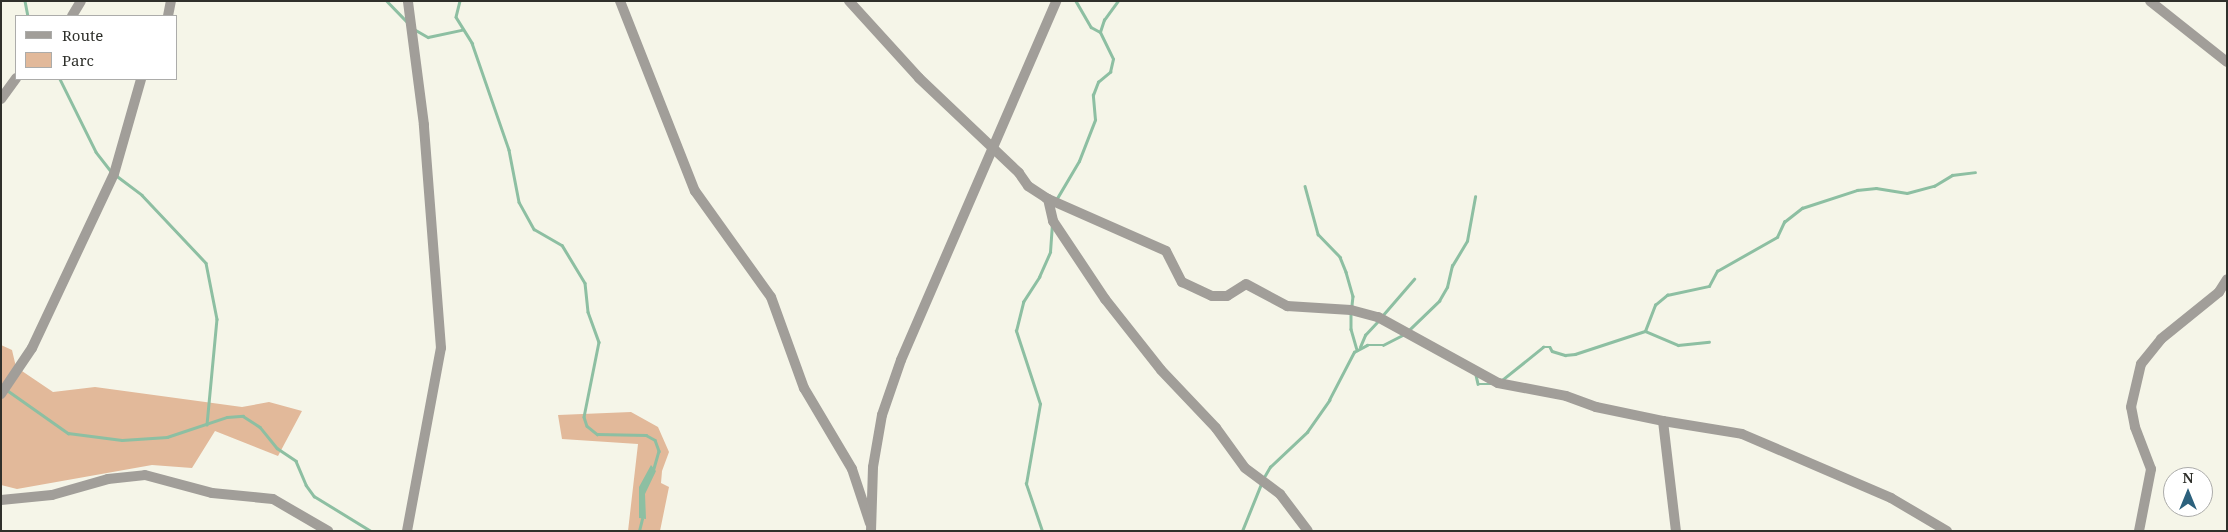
<!DOCTYPE html>
<html>
<head>
<meta charset="utf-8">
<style>
	body { margin:0 }
	#map { position:relative; width:2228px; height:532px; overflow:hidden; background:#f5f5e8; font-family:"Noto Serif",serif }
	div>[style] { position:absolute }
	[style*='--x'] { left:calc(var(--x)*1px); top:calc(var(--y)*1px); width:calc(var(--w)*1px); rotate:calc(var(--a)*1deg) }
	.green>* { inset:0; background:#e2b99a }
	.water>* { inset:0; background:#8dbfa2 }
	.stream>* { height:2.5px; margin:-1.25px; padding:0 1.25px; transform-origin:1.25px; border-radius:1.25px; background:#8dbfa2 }
	.minor>* { height:10px; margin:-5px; padding:0 5px; transform-origin:5px; border-radius:5px; background:#a19e99 }
	span { translate:-50% -50%; white-space:nowrap; text-align:center; line-height:1.15; -webkit-text-stroke:4.5px #fff; paint-order:stroke }
	.frame { position:absolute; inset:0; border:2px solid #2f302b; pointer-events:none }
	.legend { position:absolute; left:15px; top:15px; width:162px; height:65px; box-sizing:border-box; background:#fff; border:1px solid #acacaa; margin:0; padding:6px 9px; list-style:none; font-size:15px; color:#2f302b }
	.legend li { display:flex; align-items:center; gap:10px; height:25px }
	.legend b { width:25px; border:1px solid #acacaa }
	.north { position:absolute; left:2163px; top:467px; width:50px; height:50px; box-sizing:border-box; background:#fff; border:1px solid #acacaa; border-radius:50%; rotate:0deg; font-size:14px; font-weight:700; line-height:20px; text-align:center; color:#2f302b }
	.north::after { content:''; display:block; margin:auto; width:18px; height:22px; background:#2c617d; clip-path:polygon(50% 0,100% 100%,50% 72%,0 100%) }
</style>
</head>
<body>
<div id="map">
	<div class="green">
		<div style="clip-path:polygon(1px 345px,12px 350px,16px 367px,53px 392px,95px 387px,242px 407px,269px 402px,302px 411px,278px 456px,215px 431px,192px 468px,152px 465px,17px 489px,1px 485px)"></div>
		<div style="clip-path:polygon(631px 412px,658px 427px,669px 452px,662px 471px,661px 483px,669px 487px,660px 531px,628px 531px,638px 444px,562px 439px,558px 415px)"></div>
	</div>
	<div class="water">
		<div style="clip-path:polygon(651px 465px,656px 471px,645px 494px,646px 519px,639px 518px,639px 487px)"></div>
	</div>
	<div class="stream">
		<div style="--x:25;--y:1;--w:15;--a:79"></div>
		<div style="--x:387;--y:1;--w:29;--a:46"></div>
		<div style="--x:460;--y:1;--w:16;--a:104"></div>
		<div style="--x:456;--y:17;--w:31;--a:58"></div>
		<div style="--x:472;--y:43;--w:113;--a:70.9"></div>
		<div style="--x:509;--y:150;--w:53;--a:79.1"></div>
		<div style="--x:519;--y:202;--w:31;--a:61"></div>
		<div style="--x:534;--y:229;--w:32;--a:30"></div>
		<div style="--x:562;--y:245;--w:44;--a:58.8"></div>
		<div style="--x:585;--y:283;--w:29;--a:84"></div>
		<div style="--x:588;--y:312;--w:32;--a:70"></div>
		<div style="--x:599;--y:342;--w:76;--a:101.3"></div>
		<div style="--x:584;--y:417;--w:9;--a:72"></div>
		<div style="--x:587;--y:426;--w:13;--a:39"></div>
		<div style="--x:597;--y:434;--w:49;--a:1.2"></div>
		<div style="--x:646;--y:435;--w:10;--a:29"></div>
		<div style="--x:655;--y:440;--w:12;--a:70"></div>
		<div style="--x:659;--y:451;--w:18;--a:106"></div>
		<div style="--x:1076;--y:1;--w:30;--a:60"></div>
		<div style="--x:1091;--y:27;--w:10;--a:29"></div>
		<div style="--x:414;--y:29;--w:16;--a:30"></div>
		<div style="--x:428;--y:37;--w:35;--a:-12"></div>
		<div style="--x:60;--y:79;--w:81;--a:63.7"></div>
		<div style="--x:96;--y:152;--w:24;--a:52"></div>
		<div style="--x:117;--y:176;--w:31;--a:37"></div>
		<div style="--x:142;--y:195;--w:93;--a:46.7"></div>
		<div style="--x:206;--y:263;--w:57;--a:78.9"></div>
		<div style="--x:217;--y:319;--w:106;--a:95.4"></div>
		<div style="--x:1305;--y:186;--w:50;--a:74.8"></div>
		<div style="--x:1318;--y:234;--w:32;--a:46"></div>
		<div style="--x:1340;--y:257;--w:16;--a:68"></div>
		<div style="--x:1346;--y:272;--w:25;--a:74"></div>
		<div style="--x:1353;--y:296;--w:10;--a:96"></div>
		<div style="--x:1056;--y:200;--w:45;--a:-59.5"></div>
		<div style="--x:1079;--y:161;--w:44;--a:-68.7"></div>
		<div style="--x:1095;--y:120;--w:25;--a:-95"></div>
		<div style="--x:1093;--y:95;--w:14;--a:-69"></div>
		<div style="--x:1098;--y:82;--w:16;--a:-40"></div>
		<div style="--x:1110;--y:72;--w:13;--a:-77"></div>
		<div style="--x:1113;--y:59;--w:30;--a:-116"></div>
		<div style="--x:1100;--y:32;--w:13;--a:-72"></div>
		<div style="--x:1104;--y:20;--w:24;--a:-54"></div>
		<div style="--x:1351;--y:312;--w:17;--a:90"></div>
		<div style="--x:1351;--y:329;--w:22;--a:74"></div>
		<div style="--x:1382;--y:316;--w:49;--a:-49.1"></div>
		<div style="--x:1409;--y:330;--w:42;--a:-44"></div>
		<div style="--x:1439;--y:301;--w:16;--a:-60"></div>
		<div style="--x:1447;--y:287;--w:22;--a:-77"></div>
		<div style="--x:1452;--y:266;--w:29;--a:-59"></div>
		<div style="--x:1467;--y:241;--w:45;--a:-79.7"></div>
		<div style="--x:1645;--y:331;--w:36;--a:23"></div>
		<div style="--x:1678;--y:345;--w:31;--a:-6"></div>
		<div style="--x:1360;--y:347;--w:13;--a:-67"></div>
		<div style="--x:1365;--y:335;--w:21;--a:-47"></div>
		<div style="--x:1476;--y:375;--w:9;--a:77"></div>
		<div style="--x:1478;--y:384;--w:15;--a:0"></div>
		<div style="--x:1502;--y:380;--w:53;--a:-38.8"></div>
		<div style="--x:1543;--y:347;--w:7;--a:0"></div>
		<div style="--x:1550;--y:347;--w:4;--a:63"></div>
		<div style="--x:1552;--y:351;--w:14;--a:17"></div>
		<div style="--x:1565;--y:355;--w:10;--a:-6"></div>
		<div style="--x:1575;--y:354;--w:74;--a:-18.2"></div>
		<div style="--x:1645;--y:331;--w:28;--a:-69"></div>
		<div style="--x:1655;--y:305;--w:16;--a:-40"></div>
		<div style="--x:1667;--y:295;--w:43;--a:-12.1"></div>
		<div style="--x:1709;--y:286;--w:17;--a:-62"></div>
		<div style="--x:1717;--y:271;--w:69;--a:-29.5"></div>
		<div style="--x:1777;--y:237;--w:17;--a:-65"></div>
		<div style="--x:1784;--y:222;--w:23;--a:-38"></div>
		<div style="--x:1802;--y:208;--w:58;--a:-18.1"></div>
		<div style="--x:1857;--y:190;--w:19;--a:-6"></div>
		<div style="--x:1876;--y:188;--w:31;--a:9"></div>
		<div style="--x:1907;--y:193;--w:28;--a:-15"></div>
		<div style="--x:1934;--y:186;--w:21;--a:-31"></div>
		<div style="--x:1952;--y:175;--w:23;--a:-7"></div>
		<div style="--x:7;--y:390;--w:75;--a:35.2"></div>
		<div style="--x:68;--y:433;--w:54;--a:7.4"></div>
		<div style="--x:122;--y:440;--w:45;--a:-3.8"></div>
		<div style="--x:167;--y:437;--w:63;--a:-18.4"></div>
		<div style="--x:227;--y:417;--w:16;--a:-4"></div>
		<div style="--x:243;--y:416;--w:20;--a:33"></div>
		<div style="--x:260;--y:427;--w:27;--a:51"></div>
		<div style="--x:277;--y:448;--w:23;--a:34"></div>
		<div style="--x:296;--y:461;--w:26;--a:67"></div>
		<div style="--x:306;--y:485;--w:14;--a:54"></div>
		<div style="--x:314;--y:496;--w:67;--a:31.6"></div>
		<div style="--x:1263;--y:479;--w:14;--a:-60"></div>
		<div style="--x:1270;--y:467;--w:51;--a:-43.4"></div>
		<div style="--x:1307;--y:432;--w:39;--a:-55"></div>
		<div style="--x:1329;--y:400;--w:54;--a:-62.5"></div>
		<div style="--x:1354;--y:352;--w:15;--a:-28"></div>
		<div style="--x:1367;--y:345;--w:16;--a:0"></div>
		<div style="--x:1383;--y:345;--w:22;--a:-27"></div>
		<div style="--x:639;--y:531;--w:12;--a:-76"></div>
		<div style="--x:1042;--y:531;--w:50;--a:-108.8"></div>
		<div style="--x:1026;--y:484;--w:81;--a:-80.1"></div>
		<div style="--x:1040;--y:404;--w:77;--a:-108.2"></div>
		<div style="--x:1016;--y:331;--w:30;--a:-76"></div>
		<div style="--x:1023;--y:302;--w:30;--a:-57"></div>
		<div style="--x:1039;--y:277;--w:27;--a:-66"></div>
		<div style="--x:1050;--y:252;--w:26;--a:-86"></div>
		<div style="--x:1242;--y:531;--w:51;--a:-68"></div>
	</div>
	<div class="minor">
		<div style="--x:620;--y:1;--w:204;--a:68.5"></div>
		<div style="--x:695;--y:191;--w:130;--a:54.4"></div>
		<div style="--x:771;--y:297;--w:97;--a:70.1"></div>
		<div style="--x:804;--y:388;--w:94;--a:59.3"></div>
		<div style="--x:852;--y:469;--w:57;--a:71.6"></div>
		<div style="--x:849;--y:1;--w:104;--a:47.7"></div>
		<div style="--x:919;--y:78;--w:138;--a:43.5"></div>
		<div style="--x:1019;--y:173;--w:16;--a:55"></div>
		<div style="--x:1028;--y:186;--w:24;--a:33"></div>
		<div style="--x:1048;--y:199;--w:23;--a:77"></div>
		<div style="--x:1053;--y:221;--w:94;--a:56.3"></div>
		<div style="--x:1105;--y:299;--w:90;--a:51.7"></div>
		<div style="--x:1161;--y:370;--w:80;--a:46.5"></div>
		<div style="--x:1216;--y:428;--w:49;--a:54.1"></div>
		<div style="--x:1245;--y:468;--w:44;--a:36.6"></div>
		<div style="--x:1280;--y:494;--w:46;--a:52.9"></div>
		<div style="--x:2150;--y:1;--w:98;--a:38.4"></div>
		<div style="--x:72;--y:16;--w:17;--a:-59"></div>
		<div style="--x:168;--y:16;--w:15;--a:-79"></div>
		<div style="--x:1;--y:99;--w:26;--a:-54"></div>
		<div style="--x:1046;--y:198;--w:131;--a:23.8"></div>
		<div style="--x:1166;--y:251;--w:35;--a:63"></div>
		<div style="--x:1182;--y:282;--w:33;--a:25"></div>
		<div style="--x:1212;--y:296;--w:15;--a:0"></div>
		<div style="--x:1227;--y:296;--w:22;--a:-32"></div>
		<div style="--x:1246;--y:284;--w:47;--a:28.2"></div>
		<div style="--x:1287;--y:306;--w:64;--a:3.6"></div>
		<div style="--x:1351;--y:310;--w:28;--a:15"></div>
		<div style="--x:1378;--y:317;--w:137;--a:28.8"></div>
		<div style="--x:1498;--y:383;--w:69;--a:10.8"></div>
		<div style="--x:1566;--y:396;--w:32;--a:20"></div>
		<div style="--x:1596;--y:407;--w:68;--a:11.8"></div>
		<div style="--x:1663;--y:421;--w:80;--a:9.3"></div>
		<div style="--x:1742;--y:434;--w:162;--a:23.2"></div>
		<div style="--x:1891;--y:498;--w:65;--a:30.5"></div>
		<div style="--x:1;--y:394;--w:55;--a:-56"></div>
		<div style="--x:32;--y:348;--w:192;--a:-64.8"></div>
		<div style="--x:114;--y:174;--w:99;--a:-74.1"></div>
		<div style="--x:1663;--y:421;--w:111;--a:83.3"></div>
		<div style="--x:1;--y:500;--w:51;--a:-5.6"></div>
		<div style="--x:52;--y:495;--w:58;--a:-15.9"></div>
		<div style="--x:108;--y:479;--w:37;--a:-6"></div>
		<div style="--x:145;--y:475;--w:69;--a:15"></div>
		<div style="--x:212;--y:493;--w:61;--a:5.6"></div>
		<div style="--x:273;--y:499;--w:64;--a:30.2"></div>
		<div style="--x:407;--y:531;--w:186;--a:-79.5"></div>
		<div style="--x:441;--y:348;--w:224;--a:-94.4"></div>
		<div style="--x:424;--y:125;--w:125;--a:-97.4"></div>
		<div style="--x:871;--y:531;--w:64;--a:-88.2"></div>
		<div style="--x:873;--y:467;--w:53;--a:-80.2"></div>
		<div style="--x:882;--y:415;--w:58;--a:-70.9"></div>
		<div style="--x:901;--y:360;--w:391;--a:-66.6"></div>
		<div style="--x:2139;--y:531;--w:63;--a:-79"></div>
		<div style="--x:2151;--y:469;--w:45;--a:-110.9"></div>
		<div style="--x:2135;--y:427;--w:20;--a:-101"></div>
		<div style="--x:2131;--y:407;--w:44;--a:-76.9"></div>
		<div style="--x:2141;--y:364;--w:32;--a:-51"></div>
		<div style="--x:2161;--y:339;--w:75;--a:-39"></div>
		<div style="--x:2219;--y:292;--w:15;--a:-58"></div>
	</div>
	<div class="frame"></div>
	<ul class="legend">
	<li><b style="height:6px;background:#a19e99"></b>Route</li>
	<li><b style="height:14px;background:#e2b99a"></b>Parc</li>
	</ul>
	<div class="north">N</div>
</div>
</body>
</html>
